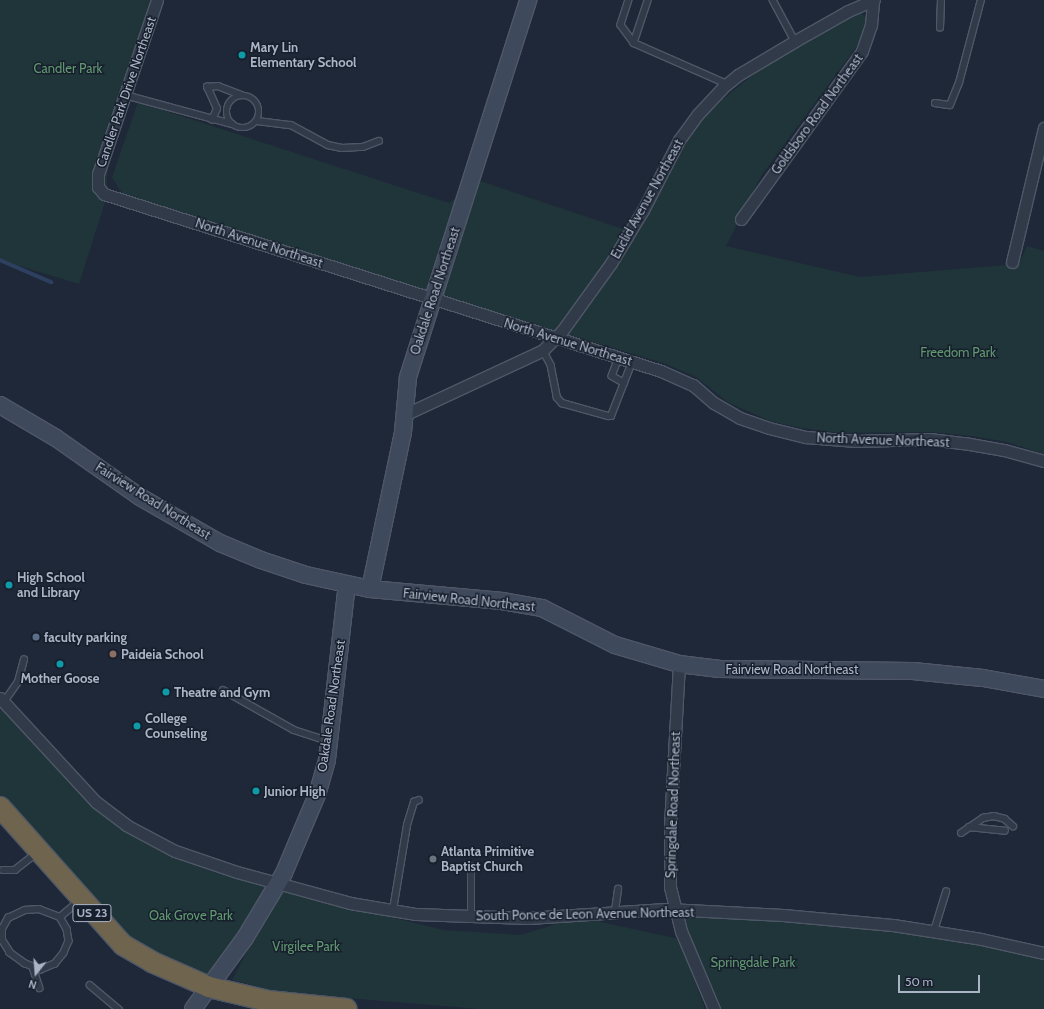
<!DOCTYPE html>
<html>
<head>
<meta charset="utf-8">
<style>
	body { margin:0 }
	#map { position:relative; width:1044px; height:1009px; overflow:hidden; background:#1e2838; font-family:Cabin,sans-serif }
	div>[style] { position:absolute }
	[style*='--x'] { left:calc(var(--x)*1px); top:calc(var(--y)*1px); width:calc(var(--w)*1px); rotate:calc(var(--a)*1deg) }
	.green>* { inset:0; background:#203539 }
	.stream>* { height:3.5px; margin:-1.75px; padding:0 1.75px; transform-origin:1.75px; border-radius:1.75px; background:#2e405f }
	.roads { filter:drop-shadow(1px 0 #4f5767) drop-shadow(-1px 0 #4f5767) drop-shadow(0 1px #4f5767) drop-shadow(0 -1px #4f5767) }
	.lane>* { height:5.5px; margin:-2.75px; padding:0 2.75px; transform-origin:2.75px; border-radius:2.75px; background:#313a49 }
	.lane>.ring { margin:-2.75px; padding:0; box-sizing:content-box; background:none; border:5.5px solid #313a49; border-radius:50% }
	.street>* { height:11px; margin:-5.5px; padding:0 5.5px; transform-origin:5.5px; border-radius:5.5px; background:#313a49 }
	.secondary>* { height:16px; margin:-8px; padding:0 8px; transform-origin:8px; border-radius:8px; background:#3f495c }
	.highway>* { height:20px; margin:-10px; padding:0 10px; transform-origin:10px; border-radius:10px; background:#6f644e }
	.dots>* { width:11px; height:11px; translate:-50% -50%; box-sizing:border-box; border:2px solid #171f2d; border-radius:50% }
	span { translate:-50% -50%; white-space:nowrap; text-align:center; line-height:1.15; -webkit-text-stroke:3px #171f2d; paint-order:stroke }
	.shield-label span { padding:1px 3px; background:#171f2d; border:1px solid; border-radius:3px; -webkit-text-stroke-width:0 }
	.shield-label { font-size:12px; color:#abb4c6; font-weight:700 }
	.poi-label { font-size:13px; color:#abb4c6; font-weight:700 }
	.left { translate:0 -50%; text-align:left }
	.park-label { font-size:13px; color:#619870 }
	.street-label { font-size:13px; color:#abb4c6 }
	.north { position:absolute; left:16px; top:953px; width:40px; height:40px; -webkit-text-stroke:3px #171f2d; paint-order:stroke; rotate:197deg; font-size:11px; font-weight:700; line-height:16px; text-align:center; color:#abb4c6 }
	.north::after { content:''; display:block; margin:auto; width:14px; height:18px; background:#abb4c6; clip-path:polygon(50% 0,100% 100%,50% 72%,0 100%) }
	.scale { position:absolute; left:898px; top:975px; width:82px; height:18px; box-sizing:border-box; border:2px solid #abb4c6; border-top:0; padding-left:5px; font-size:12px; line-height:14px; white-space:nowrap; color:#abb4c6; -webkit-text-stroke:3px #171f2d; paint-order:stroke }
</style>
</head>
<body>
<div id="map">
	<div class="green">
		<div style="clip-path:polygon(0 0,161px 0,108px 164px,106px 199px,79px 284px,0 260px)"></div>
		<div style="clip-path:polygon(862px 13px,866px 19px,864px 32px,857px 46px,761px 176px,726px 246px,860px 277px,1019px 264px,1027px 246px,1044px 251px,1044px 454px,1007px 442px,972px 436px,931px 432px,840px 433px,801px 428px,770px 421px,729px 403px,696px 377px,666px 364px,441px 296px,122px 193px,112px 177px,138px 102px,449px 203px,480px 181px,638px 234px,688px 131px,717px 104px,765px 65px,854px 15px)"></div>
		<div style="clip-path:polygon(0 704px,96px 802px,176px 852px,273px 886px,209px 977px,134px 945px,0 798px)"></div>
		<div style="clip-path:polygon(287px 891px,443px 930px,521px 935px,578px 917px,679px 939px,705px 1009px,479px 1009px,276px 992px,232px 980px,277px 896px)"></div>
		<div style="clip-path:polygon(695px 914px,921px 930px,1044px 952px,1044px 1009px,720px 1009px,685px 922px,684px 915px)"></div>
	</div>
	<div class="stream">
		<div style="--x:0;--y:260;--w:56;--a:23.3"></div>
	</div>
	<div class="roads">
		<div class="lane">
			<div style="--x:629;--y:0;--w:26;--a:108"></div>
			<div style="--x:621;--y:25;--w:22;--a:54"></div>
			<div style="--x:773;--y:0;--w:47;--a:61.8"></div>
			<div style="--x:648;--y:1;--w:44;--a:108.4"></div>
			<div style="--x:634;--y:43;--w:102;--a:23.8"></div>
			<div style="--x:940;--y:28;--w:28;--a:-88"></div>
			<div style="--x:125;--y:95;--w:111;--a:15.2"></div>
			<div class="ring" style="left:227px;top:96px;width:26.5px;height:26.5px"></div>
			<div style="--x:935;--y:103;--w:15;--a:8"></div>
			<div style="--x:950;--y:105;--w:24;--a:-68"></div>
			<div style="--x:959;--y:83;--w:86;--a:-75.2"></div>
			<div style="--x:212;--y:120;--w:12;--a:-66"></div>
			<div style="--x:217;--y:109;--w:24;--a:-114"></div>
			<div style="--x:207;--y:87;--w:11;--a:-5"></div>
			<div style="--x:218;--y:86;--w:25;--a:21"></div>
			<div style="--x:257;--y:121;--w:34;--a:7"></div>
			<div style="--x:291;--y:125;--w:42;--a:28.4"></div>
			<div style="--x:328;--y:145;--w:14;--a:12"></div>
			<div style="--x:342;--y:148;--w:21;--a:-3"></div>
			<div style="--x:363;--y:147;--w:17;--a:-21"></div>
			<div style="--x:543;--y:350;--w:17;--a:62"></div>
			<div style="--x:551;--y:365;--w:33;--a:79"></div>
			<div style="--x:557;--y:397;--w:8;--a:50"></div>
			<div style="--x:562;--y:403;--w:48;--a:15.8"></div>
			<div style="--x:608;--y:416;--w:3;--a:0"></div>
			<div style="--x:611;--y:416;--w:58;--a:-68.7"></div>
			<div style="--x:619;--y:358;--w:19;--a:111"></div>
			<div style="--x:612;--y:376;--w:14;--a:30"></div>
			<div style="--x:223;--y:690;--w:81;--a:29.4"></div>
			<div style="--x:294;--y:730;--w:35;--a:18"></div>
			<div style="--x:4;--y:702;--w:24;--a:-55"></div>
			<div style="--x:18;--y:682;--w:23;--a:-75"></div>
			<div style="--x:969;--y:827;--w:36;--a:6"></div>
			<div style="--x:961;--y:833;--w:27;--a:-34"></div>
			<div style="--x:983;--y:818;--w:11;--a:-10"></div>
			<div style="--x:994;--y:816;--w:11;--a:15"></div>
			<div style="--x:1005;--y:819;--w:11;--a:41"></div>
			<div style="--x:3;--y:870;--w:12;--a:0"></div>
			<div style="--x:15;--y:870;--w:28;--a:-38"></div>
			<div style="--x:39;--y:909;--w:22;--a:21"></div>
			<div style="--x:60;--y:917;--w:14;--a:60"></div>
			<div style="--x:67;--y:929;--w:12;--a:81"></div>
			<div style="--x:69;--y:941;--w:13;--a:113"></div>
			<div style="--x:64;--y:953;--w:14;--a:129"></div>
			<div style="--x:55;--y:964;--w:15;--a:157"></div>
			<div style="--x:41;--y:970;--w:17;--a:-159"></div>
			<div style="--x:25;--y:964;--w:19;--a:-144"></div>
			<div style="--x:10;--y:953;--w:15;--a:-122"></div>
			<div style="--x:2;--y:940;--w:11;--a:-90"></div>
			<div style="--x:2;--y:929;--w:13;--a:-61"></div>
			<div style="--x:8;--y:918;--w:19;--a:-25"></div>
			<div style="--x:25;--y:910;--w:14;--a:-4"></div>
			<div style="--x:393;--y:910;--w:86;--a:-80.6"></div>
			<div style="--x:407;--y:825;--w:24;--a:-73"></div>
			<div style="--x:414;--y:802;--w:5;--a:-22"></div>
			<div style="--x:615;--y:911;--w:22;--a:-82"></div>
			<div style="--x:471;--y:916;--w:49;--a:-90"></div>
			<div style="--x:60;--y:917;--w:25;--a:-40"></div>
			<div style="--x:934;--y:931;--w:41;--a:-72.9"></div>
			<div style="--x:33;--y:967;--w:22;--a:72"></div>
			<div style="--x:90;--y:985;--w:38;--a:40"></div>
		</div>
		<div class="street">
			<div style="--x:157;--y:0;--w:184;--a:108.7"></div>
			<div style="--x:98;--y:174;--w:13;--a:90"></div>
			<div style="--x:98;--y:187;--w:9;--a:49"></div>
			<div style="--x:104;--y:194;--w:584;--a:17.63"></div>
			<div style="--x:661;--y:371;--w:35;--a:24"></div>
			<div style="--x:693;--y:385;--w:28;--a:41"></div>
			<div style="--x:714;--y:403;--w:30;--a:30"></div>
			<div style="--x:740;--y:418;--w:31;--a:19"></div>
			<div style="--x:769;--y:428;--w:38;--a:14"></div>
			<div style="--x:806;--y:437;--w:50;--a:4.6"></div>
			<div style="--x:856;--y:441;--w:73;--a:-1.6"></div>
			<div style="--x:929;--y:439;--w:35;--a:7"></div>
			<div style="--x:964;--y:443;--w:41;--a:9.9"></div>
			<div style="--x:1004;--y:450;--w:41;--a:15.4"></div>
			<div style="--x:741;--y:219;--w:207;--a:-54.2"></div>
			<div style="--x:862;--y:51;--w:28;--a:-71"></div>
			<div style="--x:871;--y:25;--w:25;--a:-85"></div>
			<div style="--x:1012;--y:262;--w:138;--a:-76.6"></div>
			<div style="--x:406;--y:414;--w:151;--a:-25"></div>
			<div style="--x:543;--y:350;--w:27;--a:-45"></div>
			<div style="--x:562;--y:331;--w:84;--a:-54.2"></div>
			<div style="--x:611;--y:263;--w:62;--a:-58.9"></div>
			<div style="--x:643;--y:210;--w:79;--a:-62.8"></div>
			<div style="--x:679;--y:140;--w:32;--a:-54"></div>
			<div style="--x:698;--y:114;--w:35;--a:-47"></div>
			<div style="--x:722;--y:88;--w:21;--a:-39"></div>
			<div style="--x:738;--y:75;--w:66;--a:-30.8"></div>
			<div style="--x:795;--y:41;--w:61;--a:-29.5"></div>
			<div style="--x:848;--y:11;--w:28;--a:-23"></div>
			<div style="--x:679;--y:664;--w:162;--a:93.2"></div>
			<div style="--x:670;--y:826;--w:61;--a:90"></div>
			<div style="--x:670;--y:887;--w:45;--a:76"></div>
			<div style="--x:681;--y:931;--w:85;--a:67.1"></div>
			<div style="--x:0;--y:698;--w:142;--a:47.3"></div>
			<div style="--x:96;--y:802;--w:38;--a:37"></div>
			<div style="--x:126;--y:825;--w:55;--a:28"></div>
			<div style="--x:175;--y:851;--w:65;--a:18.7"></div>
			<div style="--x:237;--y:872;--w:117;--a:15.3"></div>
			<div style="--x:350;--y:903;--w:67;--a:9.5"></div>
			<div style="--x:416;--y:914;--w:55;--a:2.1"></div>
			<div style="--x:471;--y:916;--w:57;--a:2"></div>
			<div style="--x:528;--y:918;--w:138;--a:-3.7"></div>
			<div style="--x:666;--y:909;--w:117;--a:2.9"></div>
			<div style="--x:783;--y:915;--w:110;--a:5.2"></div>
			<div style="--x:893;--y:925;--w:89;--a:9"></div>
			<div style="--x:981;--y:939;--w:65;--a:12.5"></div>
		</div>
		<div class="secondary">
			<div style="--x:0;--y:405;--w:65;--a:30.5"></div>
			<div style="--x:56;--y:438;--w:103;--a:35.1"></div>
			<div style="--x:140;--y:497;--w:92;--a:29.9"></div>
			<div style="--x:220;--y:543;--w:44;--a:22.5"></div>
			<div style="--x:261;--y:560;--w:47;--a:18.4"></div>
			<div style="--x:306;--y:575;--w:66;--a:12.3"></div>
			<div style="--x:370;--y:589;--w:133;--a:5.2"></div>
			<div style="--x:502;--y:601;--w:41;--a:9.9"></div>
			<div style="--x:542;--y:608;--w:82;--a:26.9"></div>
			<div style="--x:615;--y:645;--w:67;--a:16.5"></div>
			<div style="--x:679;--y:664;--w:41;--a:7"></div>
			<div style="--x:720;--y:669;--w:193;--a:0.6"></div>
			<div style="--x:913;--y:671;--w:70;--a:5.7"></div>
			<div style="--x:983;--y:678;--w:62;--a:10.2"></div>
			<div style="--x:370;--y:589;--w:160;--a:-78.1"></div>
			<div style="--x:403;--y:432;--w:55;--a:-84.8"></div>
			<div style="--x:408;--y:377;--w:396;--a:-72.3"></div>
			<div style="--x:193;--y:1009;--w:88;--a:-53.8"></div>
			<div style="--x:245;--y:938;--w:76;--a:-59"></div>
			<div style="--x:284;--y:873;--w:85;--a:-67.1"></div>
			<div style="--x:317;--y:795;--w:37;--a:-74"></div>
			<div style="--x:327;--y:759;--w:176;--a:-83.5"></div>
		</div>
		<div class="highway">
			<div style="--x:0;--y:807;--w:185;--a:48.3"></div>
			<div style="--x:123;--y:945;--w:34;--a:30"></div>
			<div style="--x:152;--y:962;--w:62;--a:23.7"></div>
			<div style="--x:209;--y:987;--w:61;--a:13.3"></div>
			<div style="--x:268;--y:1001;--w:79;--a:5.8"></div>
		</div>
	</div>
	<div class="dots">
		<div style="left:242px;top:55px;background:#0f9aa8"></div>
		<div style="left:9px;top:585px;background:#0f9aa8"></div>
		<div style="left:36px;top:637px;background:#5c6f8a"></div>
		<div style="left:113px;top:654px;background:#8d6e63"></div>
		<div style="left:60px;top:664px;background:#0f9aa8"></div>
		<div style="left:166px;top:692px;background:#0f9aa8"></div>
		<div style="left:137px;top:726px;background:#0f9aa8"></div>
		<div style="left:256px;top:791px;background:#0f9aa8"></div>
		<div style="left:433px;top:859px;background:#6b7280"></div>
	</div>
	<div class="shield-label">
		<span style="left:92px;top:913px">US 23</span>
	</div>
	<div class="poi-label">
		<span class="left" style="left:250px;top:55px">Mary Lin<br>Elementary School</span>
		<span class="left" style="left:17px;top:585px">High School<br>and Library</span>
		<span class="left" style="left:44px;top:637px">faculty parking</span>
		<span class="left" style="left:121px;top:654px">Paideia School</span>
		<span style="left:60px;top:678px">Mother Goose</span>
		<span class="left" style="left:174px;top:692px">Theatre and Gym</span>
		<span class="left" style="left:145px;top:726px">College<br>Counseling</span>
		<span class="left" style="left:264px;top:791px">Junior High</span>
		<span class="left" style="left:441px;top:859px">Atlanta Primitive<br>Baptist Church</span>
	</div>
	<div class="park-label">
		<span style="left:68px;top:68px">Candler Park</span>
		<span style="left:958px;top:352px">Freedom Park</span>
		<span style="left:191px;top:915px">Oak Grove Park</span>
		<span style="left:306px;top:946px">Virgilee Park</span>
		<span style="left:753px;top:962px">Springdale Park</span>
	</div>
	<div class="street-label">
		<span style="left:126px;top:92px;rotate:-71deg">Candler Park Drive Northeast</span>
		<span style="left:817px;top:114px;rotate:-54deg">Goldsboro Road Northeast</span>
		<span style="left:647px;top:199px;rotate:-61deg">Euclid Avenue Northeast</span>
		<span style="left:259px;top:243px;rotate:18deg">North Avenue Northeast</span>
		<span style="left:435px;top:291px;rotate:-72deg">Oakdale Road Northeast</span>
		<span style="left:568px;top:342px;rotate:17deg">North Avenue Northeast</span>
		<span style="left:883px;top:440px;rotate:2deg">North Avenue Northeast</span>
		<span style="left:153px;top:501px;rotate:32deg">Fairview Road Northeast</span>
		<span style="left:469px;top:600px;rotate:6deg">Fairview Road Northeast</span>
		<span style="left:792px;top:669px">Fairview Road Northeast</span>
		<span style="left:331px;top:706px;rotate:-82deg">Oakdale Road Northeast</span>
		<span style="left:673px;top:805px;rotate:-88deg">Springdale Road Northeast</span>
		<span style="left:585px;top:914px;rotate:-1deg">South Ponce de Leon Avenue Northeast</span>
	</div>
	<div class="north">N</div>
	<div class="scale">50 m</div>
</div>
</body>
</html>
